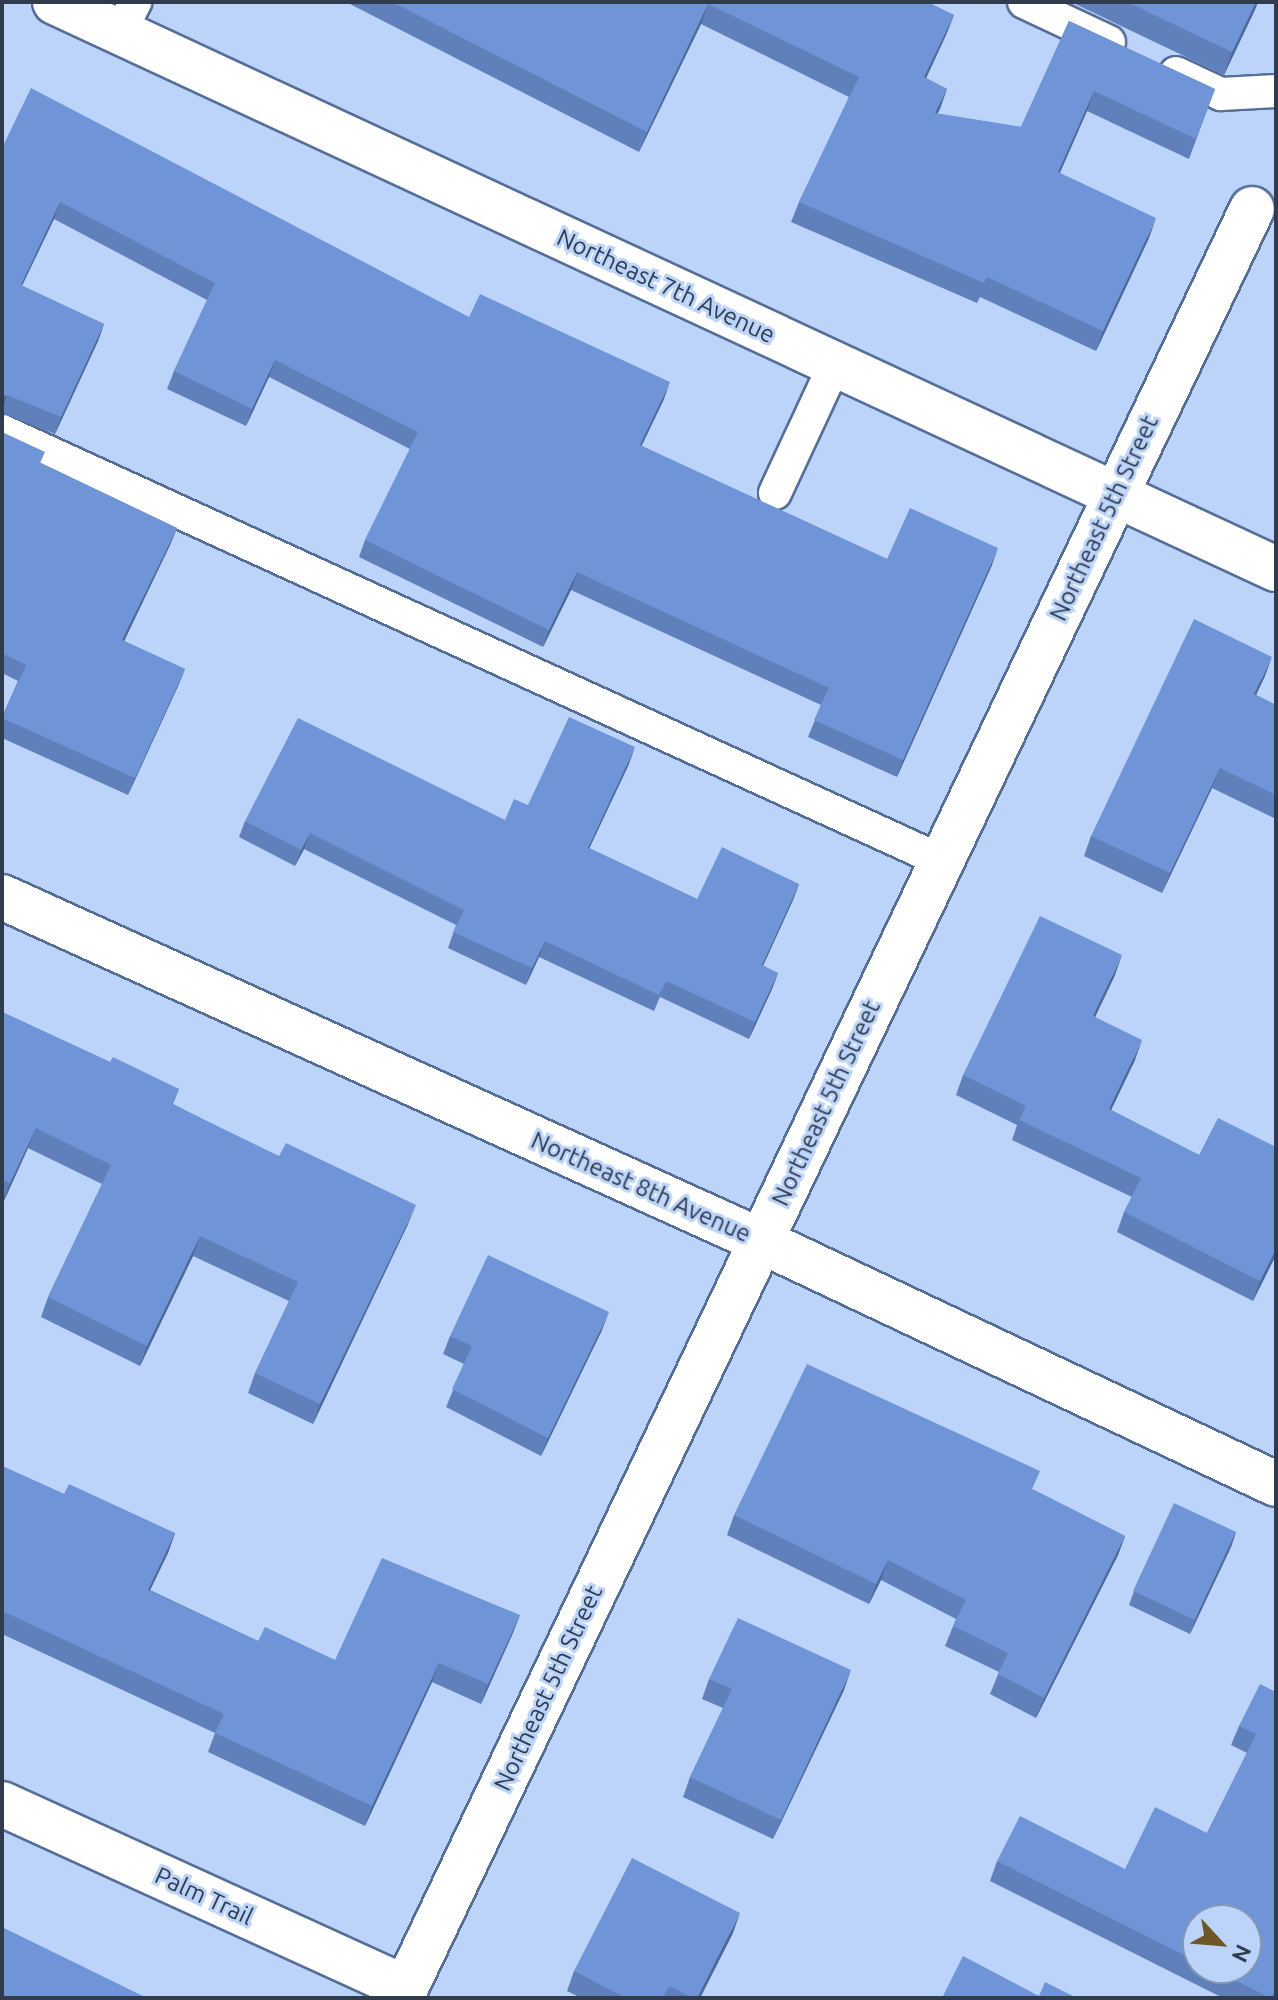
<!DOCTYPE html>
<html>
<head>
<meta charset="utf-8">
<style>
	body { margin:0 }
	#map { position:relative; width:1278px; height:2000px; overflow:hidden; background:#bdd4fa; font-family:Ubuntu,sans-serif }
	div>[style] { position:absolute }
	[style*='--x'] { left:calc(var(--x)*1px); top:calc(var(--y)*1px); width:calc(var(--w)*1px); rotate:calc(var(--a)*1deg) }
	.roads { filter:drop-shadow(2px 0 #556e99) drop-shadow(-2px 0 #556e99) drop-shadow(0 2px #556e99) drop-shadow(0 -2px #556e99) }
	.lane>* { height:32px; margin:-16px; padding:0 16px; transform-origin:16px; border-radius:16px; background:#fff }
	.street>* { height:44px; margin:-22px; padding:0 22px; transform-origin:22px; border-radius:22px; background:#fff }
	.wall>* { inset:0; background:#5f80ba }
	.shaded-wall>* { inset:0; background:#4e6897 }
	.building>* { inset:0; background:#6f95d8; transform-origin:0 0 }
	span { translate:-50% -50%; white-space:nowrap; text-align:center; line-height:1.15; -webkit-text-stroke:6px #bdd4fa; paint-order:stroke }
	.street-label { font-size:24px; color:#303b4e }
	.frame { position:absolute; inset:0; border:4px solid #303b4e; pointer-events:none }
	.north { position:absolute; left:1182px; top:1904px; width:80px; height:80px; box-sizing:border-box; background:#bdd4fa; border:2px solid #8597b5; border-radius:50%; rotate:116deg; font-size:22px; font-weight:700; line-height:32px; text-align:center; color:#303b4e }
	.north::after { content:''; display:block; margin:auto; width:28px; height:36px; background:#6e5626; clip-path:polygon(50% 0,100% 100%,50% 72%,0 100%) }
</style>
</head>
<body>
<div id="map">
	<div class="roads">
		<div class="lane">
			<div style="--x:1024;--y:2;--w:94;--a:25.2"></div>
			<div style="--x:120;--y:32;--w:34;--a:-63"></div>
			<div style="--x:1176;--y:73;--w:50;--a:25"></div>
			<div style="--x:1221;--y:94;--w:55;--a:-3.1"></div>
			<div style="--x:2;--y:431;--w:1034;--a:24.58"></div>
			<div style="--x:775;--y:493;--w:142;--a:-65.1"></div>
		</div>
		<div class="street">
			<div style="--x:55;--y:2;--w:1346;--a:24.91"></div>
			<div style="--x:2;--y:897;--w:833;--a:24.38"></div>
			<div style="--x:761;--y:1241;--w:569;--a:25.26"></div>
			<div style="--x:2;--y:1804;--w:444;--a:24.5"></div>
			<div style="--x:401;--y:1998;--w:1981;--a:-64.56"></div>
		</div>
	</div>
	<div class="wall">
		<div style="clip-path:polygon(346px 2px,927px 2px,954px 15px,946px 35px,926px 78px,947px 89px,937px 114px,1021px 127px,1069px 21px,1215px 89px,1189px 159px,1087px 111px,1060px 173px,1149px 238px,1096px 351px,980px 297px,977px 303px,791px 222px,799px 202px,849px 97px,701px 24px,639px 152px)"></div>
		<div style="clip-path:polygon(1071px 2px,1258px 2px,1224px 75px)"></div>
		<div style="clip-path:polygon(2px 148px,469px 317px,664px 399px,641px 446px,887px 559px,992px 565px,897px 777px,808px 737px,821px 705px,571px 590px,543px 647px,359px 557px,365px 540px,410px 449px,269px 377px,246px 426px,167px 389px,174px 371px,207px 300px,54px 219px,22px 286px,104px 324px,98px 341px,55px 434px,2px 413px)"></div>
		<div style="clip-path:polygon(2px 432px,41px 463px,177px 528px,170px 545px,124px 641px,185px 669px,178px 686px,128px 795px,2px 738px,2px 717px,18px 681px,2px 673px)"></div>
		<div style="clip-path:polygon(1265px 676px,1256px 695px,1276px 705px,1276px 819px,1212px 788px,1162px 893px,1084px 856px,1091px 836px)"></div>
		<div style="clip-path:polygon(629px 764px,589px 848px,697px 899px,799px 884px,793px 900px,763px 966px,778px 973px,772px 989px,749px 1039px,660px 997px,654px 1011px,539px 957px,526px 985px,448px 948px,456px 925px,304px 849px,295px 866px,239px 837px,245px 821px,505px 820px,528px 805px)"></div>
		<div style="clip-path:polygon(1115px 975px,1095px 1017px,1135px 1060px,1111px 1110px,1199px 1155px,1276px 1147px,1276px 1255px,1253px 1301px,1117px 1232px,1124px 1212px,1132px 1197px,1012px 1140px,1017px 1125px,956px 1095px,963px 1075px)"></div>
		<div style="clip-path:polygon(2px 1012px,110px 1062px,179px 1089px,173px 1104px,408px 1224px,313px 1424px,248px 1393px,255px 1373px,289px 1301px,193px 1256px,140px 1366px,41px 1317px,48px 1297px,102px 1184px,28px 1148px,3px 1203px,2px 1202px)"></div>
		<div style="clip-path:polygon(602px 1330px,541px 1456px,446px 1407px,464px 1364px,443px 1354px,450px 1336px)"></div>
		<div style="clip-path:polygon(2px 1466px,64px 1494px,175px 1533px,168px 1553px,150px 1590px,258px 1641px,335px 1660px,520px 1615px,512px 1635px,481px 1704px,432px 1682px,365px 1826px,208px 1752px,215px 1733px,2px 1634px)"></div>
		<div style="clip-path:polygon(1034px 1490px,1125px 1536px,1118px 1555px,1036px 1718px,990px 1694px,999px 1672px,945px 1646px,956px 1619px,881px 1580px,869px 1604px,727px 1535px,734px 1515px)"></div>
		<div style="clip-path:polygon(1236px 1532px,1231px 1547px,1190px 1634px,1129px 1605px,1134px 1591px)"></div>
		<div style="clip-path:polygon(709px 1679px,844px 1690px,773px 1839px,683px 1797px,690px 1777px,723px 1708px,702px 1699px)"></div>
		<div style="clip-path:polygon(evenodd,1276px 1692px,1276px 1994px,1274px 1998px,1223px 1998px,990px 1881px,997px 1861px,1125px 1869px,1207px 1833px,1247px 1753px,1231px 1745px,1239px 1726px,1276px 1692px,1198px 1920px,1246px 1968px,1198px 1968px,1198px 1920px)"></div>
		<div style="clip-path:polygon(733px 1933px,700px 1998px,581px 1998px,567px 1991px,574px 1971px)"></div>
	</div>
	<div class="shaded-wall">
		<div style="clip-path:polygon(1256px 2px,1258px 2px,1255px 10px,1224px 75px,1232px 52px)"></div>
		<div style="clip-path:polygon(708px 4px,701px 24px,639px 152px,647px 132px)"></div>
		<div style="clip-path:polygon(954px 15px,946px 35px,917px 98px,924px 77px)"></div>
		<div style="clip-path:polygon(947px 89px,940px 109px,927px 133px,935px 113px)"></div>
		<div style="clip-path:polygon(1094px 91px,1087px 111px,1051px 192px,1058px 172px)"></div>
		<div style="clip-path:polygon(60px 202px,54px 219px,14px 302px,21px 285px)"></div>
		<div style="clip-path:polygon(1156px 218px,1149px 238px,1096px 351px,1103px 331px)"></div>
		<div style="clip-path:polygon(104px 324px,98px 341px,55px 434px,61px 417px)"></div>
		<div style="clip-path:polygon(275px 360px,269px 377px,246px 426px,252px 409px)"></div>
		<div style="clip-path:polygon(670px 382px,664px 399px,634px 462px,640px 445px)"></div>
		<div style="clip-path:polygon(7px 395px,2px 409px,2px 397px)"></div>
		<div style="clip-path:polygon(177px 528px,170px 545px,116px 658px,122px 640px)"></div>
		<div style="clip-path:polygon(998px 548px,992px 565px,897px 777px,903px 760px)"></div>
		<div style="clip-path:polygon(577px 572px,571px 590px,543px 647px,549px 630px)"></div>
		<div style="clip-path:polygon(1272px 657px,1265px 676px,1247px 714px,1254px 694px)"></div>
		<div style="clip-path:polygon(185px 669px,178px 686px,128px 795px,135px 778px)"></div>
		<div style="clip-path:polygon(635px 747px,629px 764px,582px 864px,588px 848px)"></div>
		<div style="clip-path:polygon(1220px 768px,1212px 788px,1162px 893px,1170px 873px)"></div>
		<div style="clip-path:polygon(310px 833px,304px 849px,295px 866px,301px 850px)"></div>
		<div style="clip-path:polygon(799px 884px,793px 900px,756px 981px,762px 965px)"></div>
		<div style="clip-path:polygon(545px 941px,539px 957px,526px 985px,532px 968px)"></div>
		<div style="clip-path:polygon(1122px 955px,1115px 975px,1086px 1036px,1093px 1016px)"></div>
		<div style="clip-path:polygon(778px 973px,772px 989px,749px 1039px,755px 1022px)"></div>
		<div style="clip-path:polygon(1142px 1040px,1135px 1060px,1102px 1129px,1109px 1109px)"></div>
		<div style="clip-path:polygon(36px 1128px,28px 1148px,3px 1203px,10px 1183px)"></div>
		<div style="clip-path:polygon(416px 1205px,408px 1224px,313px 1424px,320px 1404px)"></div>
		<div style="clip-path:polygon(200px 1236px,193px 1256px,140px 1366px,147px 1346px)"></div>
		<div style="clip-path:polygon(1276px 1249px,1276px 1255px,1253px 1301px,1260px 1281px)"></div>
		<div style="clip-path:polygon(609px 1312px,602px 1330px,541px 1456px,548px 1438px)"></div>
		<div style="clip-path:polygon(1236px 1532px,1231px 1547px,1190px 1634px,1195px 1620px)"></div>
		<div style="clip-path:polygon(175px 1533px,168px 1553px,141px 1609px,148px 1590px)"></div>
		<div style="clip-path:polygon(1125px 1536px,1118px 1555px,1036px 1718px,1044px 1698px)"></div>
		<div style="clip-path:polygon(888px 1560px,881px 1580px,869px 1604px,876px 1584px)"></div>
		<div style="clip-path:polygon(520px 1615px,512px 1635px,481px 1704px,488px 1684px)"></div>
		<div style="clip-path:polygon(439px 1663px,432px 1682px,365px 1826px,372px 1806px)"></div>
		<div style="clip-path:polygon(851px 1670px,844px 1690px,773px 1839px,781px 1820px)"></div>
		<div style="clip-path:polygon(740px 1913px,733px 1933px,700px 1998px,697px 1998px)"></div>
	</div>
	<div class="building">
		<div style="clip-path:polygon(392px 2px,927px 2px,954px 15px,924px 77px,947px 89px,935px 113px,1021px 127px,1069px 21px,1215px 89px,1196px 139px,1094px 91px,1058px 172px,1156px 218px,1103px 331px,987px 277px,984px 283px,799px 202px,859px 77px,708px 4px,647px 132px)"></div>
		<div style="clip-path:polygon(1127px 2px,1256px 2px,1232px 52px)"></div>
		<div style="clip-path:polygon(31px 88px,469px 317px,480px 294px,670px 382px,640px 445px,887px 559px,910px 508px,998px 548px,903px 760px,814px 720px,829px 688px,577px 572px,549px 630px,365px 540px,418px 432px,275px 360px,252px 409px,174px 371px,215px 283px,60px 202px,21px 285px,104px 324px,61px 417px,7px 395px,2px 397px,2px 148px)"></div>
		<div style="clip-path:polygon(2px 432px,45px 452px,40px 463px,177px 528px,122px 640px,185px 669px,135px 778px,2px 718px,26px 665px,2px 653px)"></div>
		<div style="clip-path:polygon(1194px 619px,1272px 657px,1254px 694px,1276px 705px,1276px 795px,1220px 768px,1170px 873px,1091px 836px)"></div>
		<div style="clip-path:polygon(569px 717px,635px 747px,588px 848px,697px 899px,722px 847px,799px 884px,762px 965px,778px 973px,755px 1022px,666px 981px,659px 995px,545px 941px,532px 968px,453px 932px,464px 910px,310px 833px,301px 850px,245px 821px,298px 718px,505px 820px,514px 799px,528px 805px)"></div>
		<div style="clip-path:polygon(1040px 916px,1122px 955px,1093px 1016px,1142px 1040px,1109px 1109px,1199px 1155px,1218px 1118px,1276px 1147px,1276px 1249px,1260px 1281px,1124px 1212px,1141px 1178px,1019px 1120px,1026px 1106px,963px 1075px)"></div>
		<div style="clip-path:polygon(2px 1012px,110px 1062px,113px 1057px,179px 1089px,172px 1104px,279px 1156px,286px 1143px,416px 1205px,320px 1404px,255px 1373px,298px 1282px,200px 1236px,147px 1346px,48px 1297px,111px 1165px,36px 1128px,10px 1183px,2px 1179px)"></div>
		<div style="clip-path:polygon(488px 1255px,609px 1312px,548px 1438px,452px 1389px,472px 1346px,450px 1336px)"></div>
		<div style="clip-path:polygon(807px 1364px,1040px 1471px,1032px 1489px,1125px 1536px,1044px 1698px,998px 1674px,1008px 1653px,953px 1626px,966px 1600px,888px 1560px,876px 1584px,734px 1515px)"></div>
		<div style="clip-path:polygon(2px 1466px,64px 1494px,69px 1484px,175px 1533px,148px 1590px,258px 1641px,265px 1627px,335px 1660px,382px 1558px,520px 1615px,488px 1684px,439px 1663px,372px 1806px,215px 1733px,224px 1714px,2px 1611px)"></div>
		<div style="left:1174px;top:1503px;width:68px;height:97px;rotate:25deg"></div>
		<div style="clip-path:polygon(738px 1618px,851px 1670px,781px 1820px,690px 1777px,732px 1689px,709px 1679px)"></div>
		<div style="clip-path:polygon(1260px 1684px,1276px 1692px,1276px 1988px,1271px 1998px,1210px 1968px,1246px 1968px,1246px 1920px,1198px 1920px,1198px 1962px,997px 1861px,1020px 1816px,1125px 1869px,1155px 1807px,1207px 1833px,1256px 1734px,1239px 1726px)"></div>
		<div style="clip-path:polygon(632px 1858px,740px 1913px,697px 1998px,693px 1998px,669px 1986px,663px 1998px,626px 1998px,574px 1971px)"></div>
		<div style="clip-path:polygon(4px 1928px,147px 1998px,2px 1998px,2px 1933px)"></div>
		<div style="clip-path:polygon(963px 1956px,1039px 1996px,1045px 1982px,1077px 1998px,942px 1998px)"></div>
	</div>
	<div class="street-label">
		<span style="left:666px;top:286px;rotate:25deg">Northeast 7th Avenue</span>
		<span style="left:1104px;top:518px;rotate:-65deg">Northeast 5th Street</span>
		<span style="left:826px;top:1103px;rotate:-65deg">Northeast 5th Street</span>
		<span style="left:641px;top:1187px;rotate:24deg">Northeast 8th Avenue</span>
		<span style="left:548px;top:1688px;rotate:-65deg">Northeast 5th Street</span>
		<span style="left:204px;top:1896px;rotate:25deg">Palm Trail</span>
	</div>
	<div class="frame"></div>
	<div class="north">N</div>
</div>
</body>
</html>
